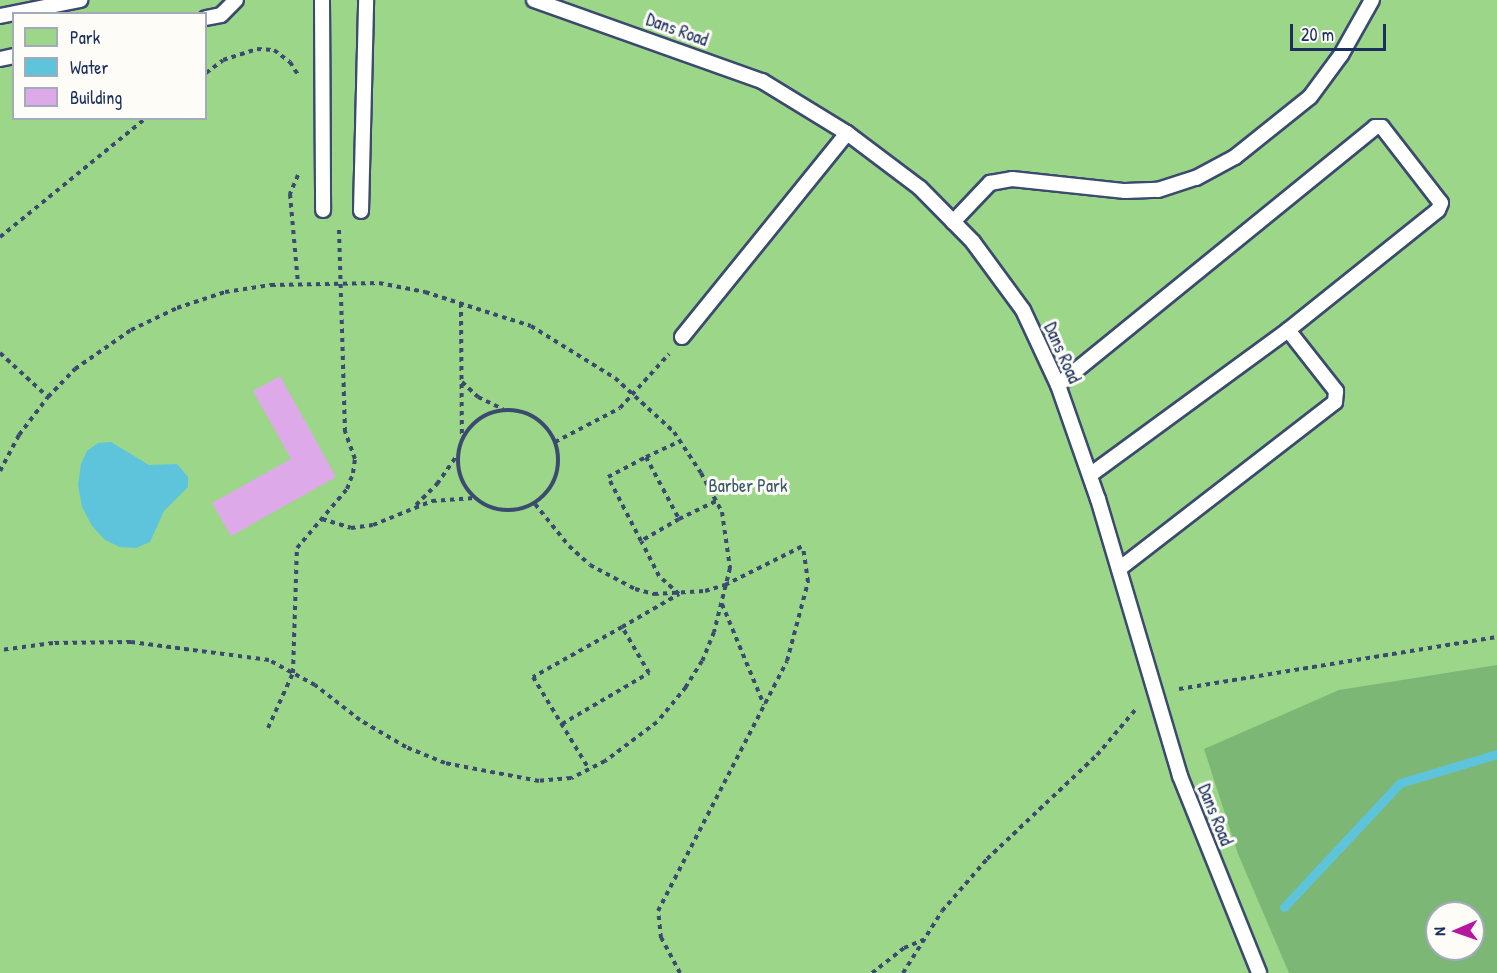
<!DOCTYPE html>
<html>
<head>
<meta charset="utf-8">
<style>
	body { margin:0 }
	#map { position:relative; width:1497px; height:973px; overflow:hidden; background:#f2e7cd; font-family:"Patrick Hand",sans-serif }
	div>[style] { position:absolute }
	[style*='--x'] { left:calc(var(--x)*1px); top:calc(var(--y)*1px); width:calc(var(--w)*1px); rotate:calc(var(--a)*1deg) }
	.green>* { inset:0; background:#9cd689 }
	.forest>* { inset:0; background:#7db775 }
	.water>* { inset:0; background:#5ec4db }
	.stream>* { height:9px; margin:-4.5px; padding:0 4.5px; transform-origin:4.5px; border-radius:4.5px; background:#5ec4db }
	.building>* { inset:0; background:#dea9e8 }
	.path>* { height:4px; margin-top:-2px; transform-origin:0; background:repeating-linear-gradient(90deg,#3b4b6f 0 4.5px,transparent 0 9px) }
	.path>.ring { margin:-2px; padding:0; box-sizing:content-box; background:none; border:4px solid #3b4b6f; border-radius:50% }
	.roads { filter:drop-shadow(2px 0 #3b4b6f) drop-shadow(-2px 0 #3b4b6f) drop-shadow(0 2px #3b4b6f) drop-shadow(0 -2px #3b4b6f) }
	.service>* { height:14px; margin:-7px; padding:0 7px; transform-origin:7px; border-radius:7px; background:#fff }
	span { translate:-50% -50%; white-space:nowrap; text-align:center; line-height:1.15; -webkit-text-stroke:6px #fdfcf7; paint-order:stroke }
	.street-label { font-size:18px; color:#1b2f5e }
	.park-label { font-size:18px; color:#3b5969 }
	.legend { position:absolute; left:12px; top:12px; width:195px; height:108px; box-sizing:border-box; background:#fdfcf7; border:2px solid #a3aaba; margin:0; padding:8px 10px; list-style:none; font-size:18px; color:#1b2f5e }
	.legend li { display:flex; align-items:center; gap:12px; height:30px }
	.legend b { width:30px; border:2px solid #a3aaba }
	.north { position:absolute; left:1425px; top:901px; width:60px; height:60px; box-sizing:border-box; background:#fdfcf7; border:2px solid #a3aaba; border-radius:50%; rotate:268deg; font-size:16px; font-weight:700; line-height:24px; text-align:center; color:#1b2f5e }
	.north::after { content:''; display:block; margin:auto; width:21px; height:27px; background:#b5179e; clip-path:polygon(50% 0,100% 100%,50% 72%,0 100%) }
	.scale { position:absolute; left:1290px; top:24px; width:96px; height:27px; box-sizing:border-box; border:3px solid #1b2f5e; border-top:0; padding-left:8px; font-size:18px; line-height:21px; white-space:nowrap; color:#1b2f5e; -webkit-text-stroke:4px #fdfcf7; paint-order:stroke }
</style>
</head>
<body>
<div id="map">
	<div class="green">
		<div style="clip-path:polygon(evenodd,0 0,1497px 0,1497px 973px,0 973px,0 0,14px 14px,206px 14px,206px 118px,14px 118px,14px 14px,0 0,1437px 913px,1473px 913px,1473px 949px,1437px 949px,1437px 913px)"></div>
	</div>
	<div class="forest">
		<div style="clip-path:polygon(evenodd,1497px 665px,1497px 973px,1289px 973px,1238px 854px,1204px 749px,1339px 690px,1497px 665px,1437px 913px,1473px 913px,1473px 949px,1437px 949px,1437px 913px)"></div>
	</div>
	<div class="water">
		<div style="clip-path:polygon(111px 442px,149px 465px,177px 464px,188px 477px,188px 487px,164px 511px,150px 542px,136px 548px,120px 547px,105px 540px,92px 526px,82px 507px,78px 485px,81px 464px,87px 451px,98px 443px)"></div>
	</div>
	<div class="stream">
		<div style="--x:1284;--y:907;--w:170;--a:-46.9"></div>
		<div style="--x:1400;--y:783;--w:101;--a:-16.6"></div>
	</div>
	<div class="building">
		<div style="clip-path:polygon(280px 376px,336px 477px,231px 536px,212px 503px,291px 459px,253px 391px)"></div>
	</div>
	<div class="path">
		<div style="--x:206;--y:73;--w:21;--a:-37"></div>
		<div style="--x:223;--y:60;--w:36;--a:-18"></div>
		<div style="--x:257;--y:49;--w:17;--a:3"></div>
		<div style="--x:274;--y:50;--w:20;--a:37"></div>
		<div style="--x:290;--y:62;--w:15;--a:58"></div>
		<div style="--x:298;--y:175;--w:21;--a:113"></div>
		<div style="--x:290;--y:194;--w:90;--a:84.9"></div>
		<div style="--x:0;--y:237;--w:188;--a:-39.2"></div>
		<div style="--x:461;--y:303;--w:134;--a:89.6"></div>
		<div style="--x:0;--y:353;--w:65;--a:42.5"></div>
		<div style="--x:462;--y:382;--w:22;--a:43"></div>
		<div style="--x:478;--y:397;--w:28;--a:26"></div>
		<div class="ring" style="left:458px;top:410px;width:96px;height:96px"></div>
		<div style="--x:555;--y:442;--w:73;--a:-27.6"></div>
		<div style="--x:620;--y:408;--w:73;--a:-47.8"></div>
		<div style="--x:646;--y:457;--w:38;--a:-25"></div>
		<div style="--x:0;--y:471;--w:41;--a:-62.2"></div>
		<div style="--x:19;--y:435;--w:48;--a:-52.7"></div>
		<div style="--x:48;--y:397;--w:39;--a:-46"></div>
		<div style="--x:75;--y:369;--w:68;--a:-34.9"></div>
		<div style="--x:131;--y:330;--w:51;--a:-25.6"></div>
		<div style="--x:177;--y:308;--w:51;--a:-18.4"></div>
		<div style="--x:225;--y:292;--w:47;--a:-8.7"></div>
		<div style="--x:271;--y:285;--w:108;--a:-1.1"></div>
		<div style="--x:379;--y:283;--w:47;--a:11.1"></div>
		<div style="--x:425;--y:292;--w:111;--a:17.8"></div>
		<div style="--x:531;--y:326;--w:99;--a:31.8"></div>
		<div style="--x:615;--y:378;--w:80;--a:42.5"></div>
		<div style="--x:674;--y:432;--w:49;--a:56.6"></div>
		<div style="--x:701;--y:473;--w:44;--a:61.7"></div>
		<div style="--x:722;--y:512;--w:57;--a:81.9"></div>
		<div style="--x:730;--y:568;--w:66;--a:104"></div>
		<div style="--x:714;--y:632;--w:31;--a:112"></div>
		<div style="--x:702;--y:661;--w:31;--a:122"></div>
		<div style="--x:686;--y:687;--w:45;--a:129.6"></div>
		<div style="--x:657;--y:722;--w:65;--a:143.1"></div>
		<div style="--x:605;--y:761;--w:38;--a:153"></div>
		<div style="--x:571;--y:778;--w:32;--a:175"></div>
		<div style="--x:539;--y:781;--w:96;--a:-169.2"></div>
		<div style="--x:445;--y:763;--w:42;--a:-157.7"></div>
		<div style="--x:406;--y:747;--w:53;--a:-149.6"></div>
		<div style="--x:360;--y:720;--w:57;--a:-142.1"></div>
		<div style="--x:315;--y:685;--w:52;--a:-151.5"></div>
		<div style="--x:269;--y:660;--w:139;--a:-172.6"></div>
		<div style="--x:131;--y:642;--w:78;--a:179.3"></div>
		<div style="--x:53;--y:643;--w:53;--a:172.5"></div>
		<div style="--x:535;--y:504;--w:54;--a:51"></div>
		<div style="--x:569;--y:546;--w:28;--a:42"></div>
		<div style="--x:590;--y:565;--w:51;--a:28.1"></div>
		<div style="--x:635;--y:589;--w:20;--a:15"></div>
		<div style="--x:654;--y:594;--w:51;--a:-3.4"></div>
		<div style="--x:705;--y:591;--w:21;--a:-17"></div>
		<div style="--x:725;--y:585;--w:89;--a:-26.6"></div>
		<div style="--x:416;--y:505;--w:30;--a:-45"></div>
		<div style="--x:437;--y:484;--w:35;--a:-55"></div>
		<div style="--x:322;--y:519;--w:30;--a:17"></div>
		<div style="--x:351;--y:528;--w:22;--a:-8"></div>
		<div style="--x:373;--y:525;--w:64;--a:-22.1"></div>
		<div style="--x:432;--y:501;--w:42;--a:-4.1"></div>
		<div style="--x:679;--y:519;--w:41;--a:-25.9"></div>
		<div style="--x:722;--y:604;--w:109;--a:67.4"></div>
		<div style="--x:622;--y:627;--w:66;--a:-30.1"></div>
		<div style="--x:679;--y:594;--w:27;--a:-138"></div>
		<div style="--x:659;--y:576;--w:39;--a:-117"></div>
		<div style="--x:641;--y:541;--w:72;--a:-117.3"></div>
		<div style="--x:608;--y:477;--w:43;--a:-27.8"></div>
		<div style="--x:646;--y:457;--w:70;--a:62"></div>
		<div style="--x:679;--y:519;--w:44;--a:149.9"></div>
		<div style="--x:1179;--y:689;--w:322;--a:-9.3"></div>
		<div style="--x:562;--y:724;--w:101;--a:-30.4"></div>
		<div style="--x:649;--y:673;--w:53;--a:-120.4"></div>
		<div style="--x:622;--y:627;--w:102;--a:150.7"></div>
		<div style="--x:533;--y:677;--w:108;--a:58.7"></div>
		<div style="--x:268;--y:728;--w:60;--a:-65.6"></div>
		<div style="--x:293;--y:673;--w:125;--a:-88.2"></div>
		<div style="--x:297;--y:548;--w:77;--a:-49.7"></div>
		<div style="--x:347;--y:489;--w:17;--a:-69"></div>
		<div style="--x:353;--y:473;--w:14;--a:-82"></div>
		<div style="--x:355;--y:459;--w:29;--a:-110"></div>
		<div style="--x:345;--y:432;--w:207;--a:-91.7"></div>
		<div style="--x:680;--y:973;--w:40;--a:-118"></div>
		<div style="--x:661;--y:938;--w:27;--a:-96"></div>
		<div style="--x:658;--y:911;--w:281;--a:-62.7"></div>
		<div style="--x:787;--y:661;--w:82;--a:-75.1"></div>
		<div style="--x:808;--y:582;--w:36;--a:-98"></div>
		<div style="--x:872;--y:973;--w:41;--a:-38"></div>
		<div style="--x:904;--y:948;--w:21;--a:-23"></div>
		<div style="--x:903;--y:973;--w:73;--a:-57.8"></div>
		<div style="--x:942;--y:911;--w:69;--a:-49.1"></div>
		<div style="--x:987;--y:859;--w:151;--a:-43.4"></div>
		<div style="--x:1097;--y:755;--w:60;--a:-49.7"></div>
	</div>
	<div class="roads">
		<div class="service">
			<div style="--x:322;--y:0;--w:210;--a:89.7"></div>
			<div style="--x:534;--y:0;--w:242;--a:19.6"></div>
			<div style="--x:762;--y:81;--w:100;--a:31.5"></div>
			<div style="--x:847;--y:133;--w:91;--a:37"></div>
			<div style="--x:920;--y:188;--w:76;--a:45.5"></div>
			<div style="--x:973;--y:242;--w:84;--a:53.7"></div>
			<div style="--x:1023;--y:310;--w:83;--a:65"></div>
			<div style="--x:1058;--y:385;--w:121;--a:70.7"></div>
			<div style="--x:1098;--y:499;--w:289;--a:73.5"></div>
			<div style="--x:1180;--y:776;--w:212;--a:68.1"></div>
			<div style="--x:0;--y:16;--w:82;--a:-11.3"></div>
			<div style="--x:206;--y:18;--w:15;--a:-11"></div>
			<div style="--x:221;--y:15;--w:21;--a:-45"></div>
			<div style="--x:0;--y:59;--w:14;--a:-12"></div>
			<div style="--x:361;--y:211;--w:211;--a:-88.6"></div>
			<div style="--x:953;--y:222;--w:54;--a:-46.5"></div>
			<div style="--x:990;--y:183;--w:22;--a:-10"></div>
			<div style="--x:1012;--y:179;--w:114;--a:6.1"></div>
			<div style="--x:1125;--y:191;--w:33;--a:-2"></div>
			<div style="--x:1158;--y:190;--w:40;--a:-18"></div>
			<div style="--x:1196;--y:178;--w:44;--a:-28.3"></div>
			<div style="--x:1235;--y:157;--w:96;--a:-38.7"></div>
			<div style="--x:1310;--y:97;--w:52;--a:-53.6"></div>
			<div style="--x:1341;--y:55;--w:63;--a:-60.6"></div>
			<div style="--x:682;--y:337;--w:262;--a:-51"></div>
			<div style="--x:1058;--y:385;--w:409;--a:-39.1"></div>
			<div style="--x:1375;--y:127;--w:7;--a:0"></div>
			<div style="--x:1382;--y:127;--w:96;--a:52.2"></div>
			<div style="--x:1441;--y:203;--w:8;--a:113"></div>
			<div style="--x:1438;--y:210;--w:192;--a:141.3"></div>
			<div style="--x:1288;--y:330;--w:78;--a:51.8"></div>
			<div style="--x:1336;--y:391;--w:11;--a:95"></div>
			<div style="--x:1335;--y:402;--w:273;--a:142.3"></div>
			<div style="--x:1090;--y:475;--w:245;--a:-36.2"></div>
		</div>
	</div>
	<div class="street-label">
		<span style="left:677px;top:30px;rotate:20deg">Dans Road</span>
		<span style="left:1062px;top:353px;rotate:66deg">Dans Road</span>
		<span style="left:1215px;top:815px;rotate:68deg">Dans Road</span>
	</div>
	<div class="park-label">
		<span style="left:748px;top:486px">Barber Park</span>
	</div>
	<ul class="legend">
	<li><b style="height:16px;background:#9cd689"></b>Park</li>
	<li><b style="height:16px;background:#5ec4db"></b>Water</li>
	<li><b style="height:16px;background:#dea9e8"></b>Building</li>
	</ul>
	<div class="north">N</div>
	<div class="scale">20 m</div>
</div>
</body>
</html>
